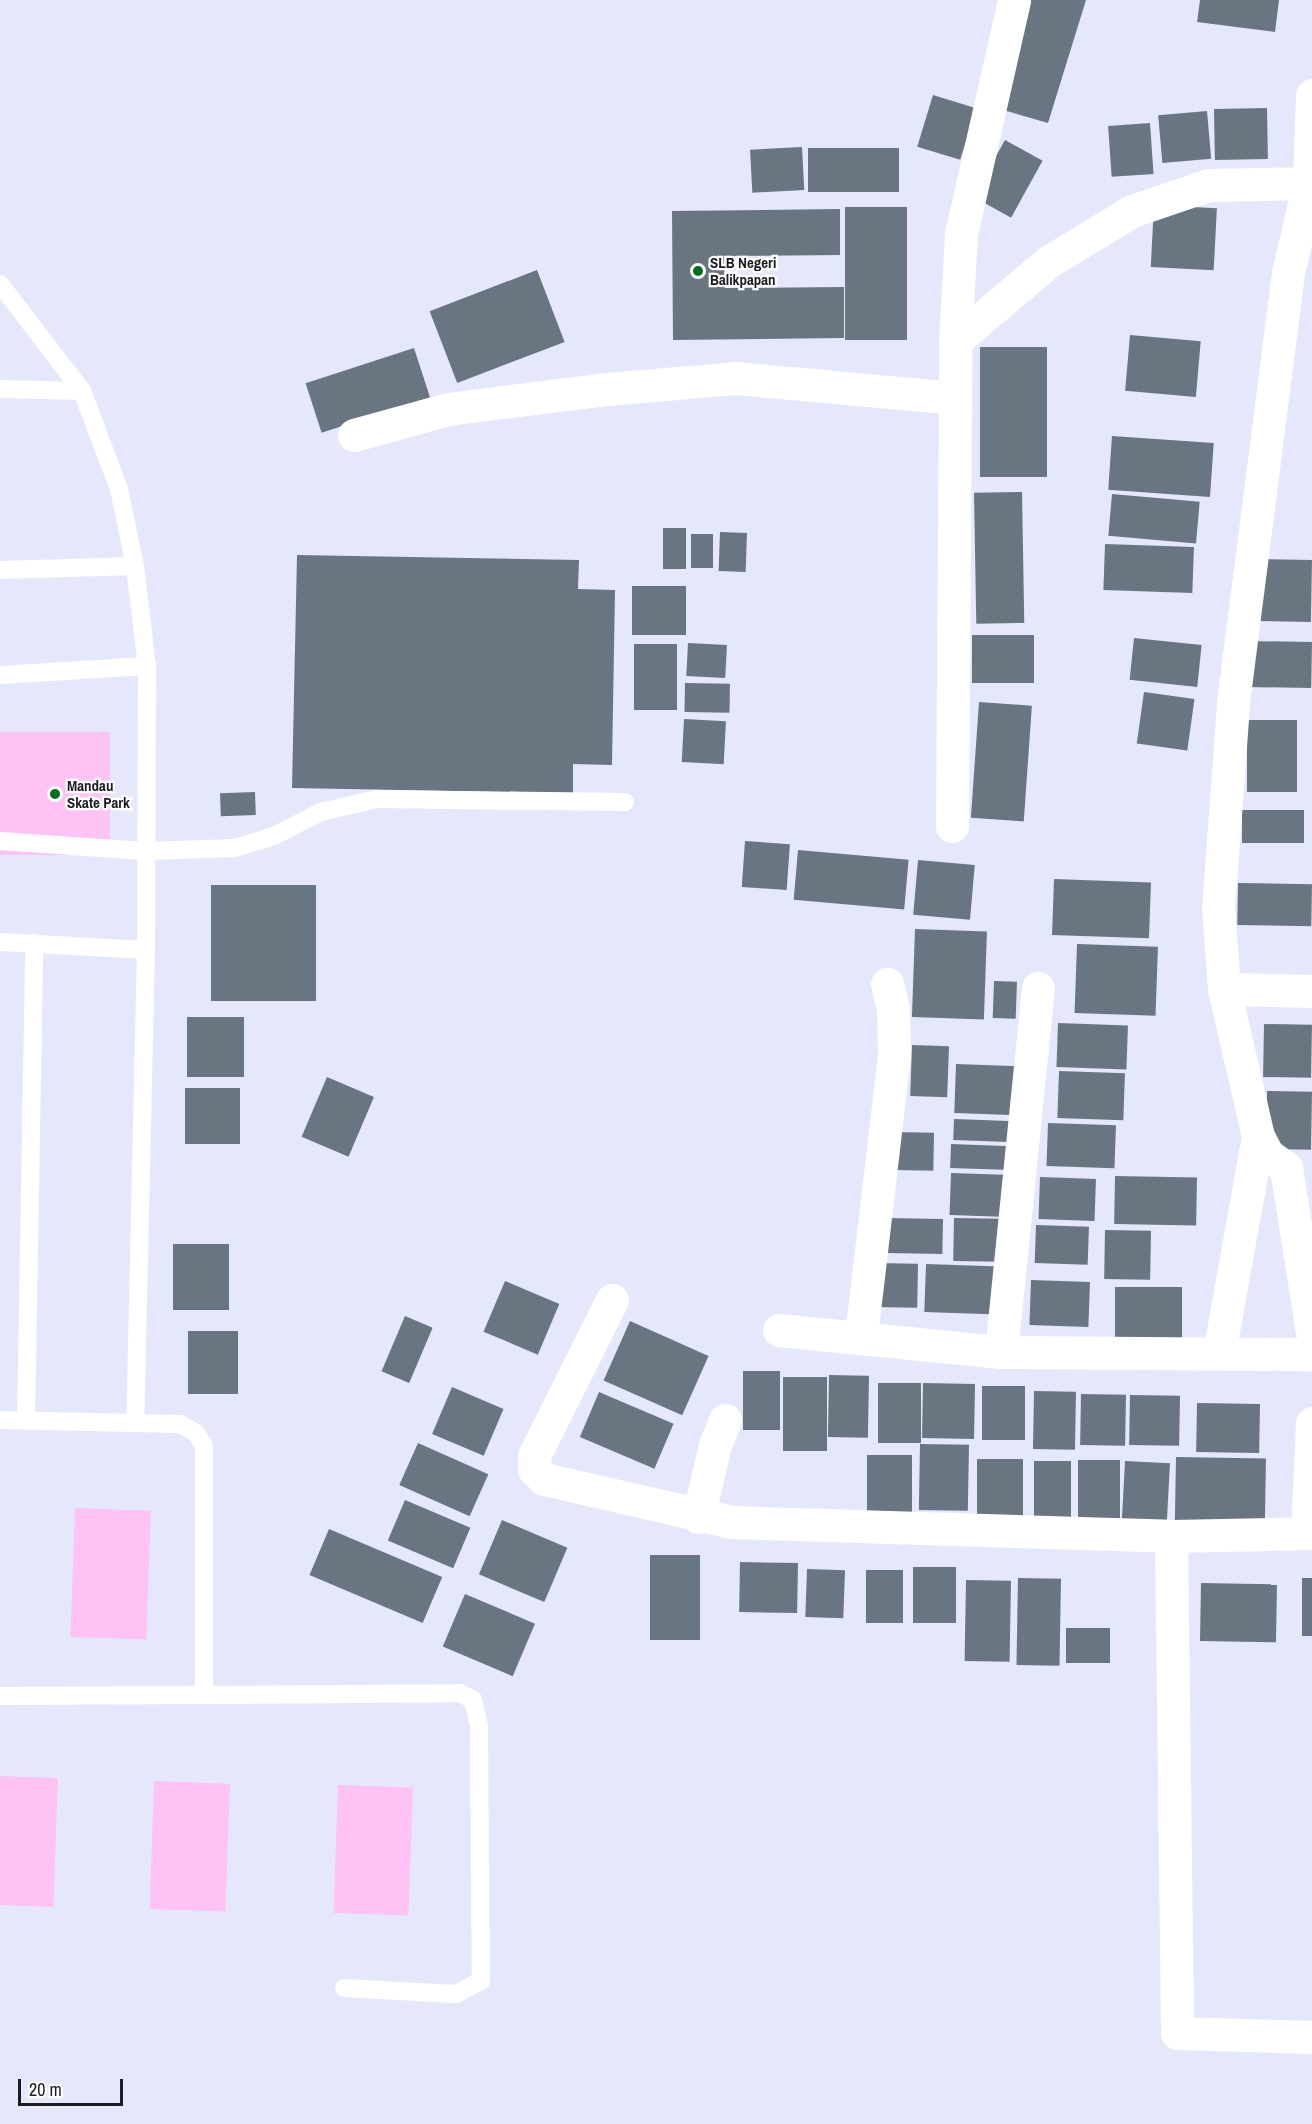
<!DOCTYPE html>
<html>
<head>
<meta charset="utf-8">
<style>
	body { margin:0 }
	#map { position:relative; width:1312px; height:2124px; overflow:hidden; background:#e5e8fa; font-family:"Archivo Narrow",sans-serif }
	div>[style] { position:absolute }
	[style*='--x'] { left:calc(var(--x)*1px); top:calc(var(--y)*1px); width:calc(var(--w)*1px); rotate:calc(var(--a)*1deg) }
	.green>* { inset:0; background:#fec2f5; transform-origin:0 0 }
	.building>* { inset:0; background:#6a7582; transform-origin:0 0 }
	.lane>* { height:18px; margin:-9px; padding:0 9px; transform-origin:9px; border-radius:9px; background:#fff }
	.street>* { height:33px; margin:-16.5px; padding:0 16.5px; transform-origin:16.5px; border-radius:16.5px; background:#fff }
	.dots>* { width:16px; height:16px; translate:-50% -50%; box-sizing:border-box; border:3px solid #fff; border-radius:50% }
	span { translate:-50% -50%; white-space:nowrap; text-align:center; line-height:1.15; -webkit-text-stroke:4.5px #fff; paint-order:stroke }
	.poi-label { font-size:15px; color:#1b1c22; font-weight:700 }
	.left { translate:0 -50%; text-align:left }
	.scale { position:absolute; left:18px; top:2079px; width:105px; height:27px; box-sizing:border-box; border:3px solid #1b1c22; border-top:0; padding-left:8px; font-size:18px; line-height:21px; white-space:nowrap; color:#1b1c22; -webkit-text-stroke:4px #fff; paint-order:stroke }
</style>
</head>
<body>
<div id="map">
	<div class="green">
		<div style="left:0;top:732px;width:110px;height:123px"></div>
		<div style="left:75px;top:1508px;width:76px;height:129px;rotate:2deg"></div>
		<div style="left:0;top:1776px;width:58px;height:129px;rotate:2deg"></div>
		<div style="left:154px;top:1781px;width:76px;height:128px;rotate:2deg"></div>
		<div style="left:338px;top:1785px;width:75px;height:128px;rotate:2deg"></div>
	</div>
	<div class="building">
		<div style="clip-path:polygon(1029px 0,1086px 0,1048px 123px,996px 108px)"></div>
		<div style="clip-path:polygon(1200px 0,1279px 0,1275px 32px,1197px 22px)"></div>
		<div style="left:933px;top:95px;width:45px;height:54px;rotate:17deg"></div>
		<div style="left:1267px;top:108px;width:51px;height:53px;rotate:89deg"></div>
		<div style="left:1207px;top:111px;width:48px;height:49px;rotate:85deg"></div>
		<div style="left:1150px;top:123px;width:51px;height:42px;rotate:86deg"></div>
		<div style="left:1005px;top:140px;width:43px;height:65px;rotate:29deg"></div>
		<div style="left:802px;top:147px;width:43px;height:52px;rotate:87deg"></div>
		<div style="left:808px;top:148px;width:91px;height:44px"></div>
		<div style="left:1154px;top:205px;width:63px;height:62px;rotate:3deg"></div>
		<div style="left:907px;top:207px;width:133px;height:62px;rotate:90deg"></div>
		<div style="clip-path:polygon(840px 209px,840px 255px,724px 256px,725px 288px,844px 287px,844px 338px,673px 340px,672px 211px)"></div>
		<div style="left:537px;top:270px;width:77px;height:115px;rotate:69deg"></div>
		<div style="left:1130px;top:335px;width:71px;height:56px;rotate:5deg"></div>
		<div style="left:1047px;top:347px;width:130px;height:67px;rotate:90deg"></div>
		<div style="left:414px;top:348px;width:52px;height:114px;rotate:72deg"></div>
		<div style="left:1112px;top:436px;width:102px;height:54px;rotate:4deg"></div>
		<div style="left:1022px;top:492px;width:131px;height:48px;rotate:89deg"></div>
		<div style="left:1112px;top:494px;width:88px;height:42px;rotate:5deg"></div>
		<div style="left:663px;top:528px;width:23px;height:41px"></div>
		<div style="left:720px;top:532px;width:27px;height:39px;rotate:2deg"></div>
		<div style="left:691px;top:534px;width:22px;height:34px"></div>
		<div style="left:1105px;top:544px;width:89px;height:46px;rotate:2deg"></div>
		<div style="clip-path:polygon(297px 555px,579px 560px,578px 589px,615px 590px,612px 765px,573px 764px,573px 793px,292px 788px)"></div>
		<div style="left:1258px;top:559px;width:54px;height:62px;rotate:1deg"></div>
		<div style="left:632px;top:586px;width:54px;height:49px"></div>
		<div style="left:1034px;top:635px;width:48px;height:62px;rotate:90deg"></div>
		<div style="left:1134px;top:638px;width:68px;height:42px;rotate:6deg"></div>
		<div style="left:1249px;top:641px;width:63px;height:46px;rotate:1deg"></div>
		<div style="left:688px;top:643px;width:39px;height:33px;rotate:3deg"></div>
		<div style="left:677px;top:644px;width:66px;height:43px;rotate:90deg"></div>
		<div style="left:685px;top:683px;width:45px;height:29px;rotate:1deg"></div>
		<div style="left:1144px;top:692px;width:51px;height:52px;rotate:8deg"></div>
		<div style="left:979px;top:702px;width:53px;height:116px;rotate:4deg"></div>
		<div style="left:684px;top:719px;width:42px;height:43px;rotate:3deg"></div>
		<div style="left:1247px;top:720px;width:50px;height:72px"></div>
		<div style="left:255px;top:792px;width:23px;height:35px;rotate:88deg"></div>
		<div style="left:1242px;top:810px;width:62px;height:33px"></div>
		<div style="left:745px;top:841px;width:45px;height:46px;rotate:4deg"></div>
		<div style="left:798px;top:850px;width:111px;height:50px;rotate:5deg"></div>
		<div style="left:918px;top:860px;width:57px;height:55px;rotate:5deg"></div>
		<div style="left:1054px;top:879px;width:97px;height:56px;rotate:2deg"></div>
		<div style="left:1238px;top:883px;width:74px;height:42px;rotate:1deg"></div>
		<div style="left:211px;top:885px;width:105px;height:116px"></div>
		<div style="left:915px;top:929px;width:72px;height:88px;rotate:2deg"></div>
		<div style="left:1077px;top:944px;width:81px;height:69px;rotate:2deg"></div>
		<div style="left:994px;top:981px;width:23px;height:37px;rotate:2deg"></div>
		<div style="left:187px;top:1017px;width:57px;height:60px"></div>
		<div style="left:1058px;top:1023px;width:70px;height:44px;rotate:2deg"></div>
		<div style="left:1264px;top:1024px;width:48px;height:53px;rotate:1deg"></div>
		<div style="left:912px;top:1045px;width:37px;height:51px;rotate:2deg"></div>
		<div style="left:956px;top:1064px;width:63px;height:49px;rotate:2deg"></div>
		<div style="left:1059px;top:1071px;width:66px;height:47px;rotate:2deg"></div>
		<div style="left:327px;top:1077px;width:51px;height:65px;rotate:23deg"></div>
		<div style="left:185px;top:1088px;width:55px;height:56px"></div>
		<div style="left:1267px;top:1091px;width:45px;height:58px;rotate:1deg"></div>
		<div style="left:954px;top:1119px;width:62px;height:21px;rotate:2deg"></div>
		<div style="left:1048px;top:1123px;width:68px;height:43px;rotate:2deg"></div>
		<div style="left:894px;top:1132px;width:40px;height:38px;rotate:1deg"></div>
		<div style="left:951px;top:1144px;width:61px;height:24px;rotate:2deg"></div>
		<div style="left:951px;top:1173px;width:60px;height:42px;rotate:2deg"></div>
		<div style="left:1115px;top:1176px;width:82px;height:48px;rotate:1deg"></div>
		<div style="left:1040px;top:1177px;width:56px;height:42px;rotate:2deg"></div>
		<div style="left:887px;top:1218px;width:56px;height:35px;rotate:1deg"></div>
		<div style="left:954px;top:1218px;width:50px;height:43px;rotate:1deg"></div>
		<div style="left:1036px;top:1225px;width:53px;height:38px;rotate:2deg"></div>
		<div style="left:1105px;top:1230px;width:46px;height:49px;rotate:1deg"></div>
		<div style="left:173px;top:1244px;width:56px;height:66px"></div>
		<div style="left:873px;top:1263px;width:45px;height:44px;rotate:1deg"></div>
		<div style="left:926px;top:1264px;width:74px;height:48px;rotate:2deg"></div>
		<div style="left:1031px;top:1280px;width:59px;height:45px;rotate:2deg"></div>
		<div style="left:505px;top:1281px;width:59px;height:55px;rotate:23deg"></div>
		<div style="left:1115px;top:1287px;width:67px;height:60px"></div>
		<div style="left:405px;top:1316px;width:30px;height:60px;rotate:23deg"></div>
		<div style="left:630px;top:1321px;width:86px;height:65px;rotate:24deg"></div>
		<div style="left:188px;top:1331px;width:50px;height:63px"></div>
		<div style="left:743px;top:1371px;width:37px;height:59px"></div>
		<div style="left:829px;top:1375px;width:40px;height:62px;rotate:1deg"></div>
		<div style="left:783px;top:1377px;width:44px;height:74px"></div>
		<div style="left:878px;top:1383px;width:43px;height:60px"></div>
		<div style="left:923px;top:1383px;width:52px;height:55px;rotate:1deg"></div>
		<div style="left:982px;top:1386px;width:43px;height:54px"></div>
		<div style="left:452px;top:1387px;width:56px;height:51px;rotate:23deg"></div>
		<div style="left:1034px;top:1391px;width:42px;height:58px;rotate:1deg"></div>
		<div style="left:599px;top:1392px;width:81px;height:49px;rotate:23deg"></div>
		<div style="left:1081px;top:1394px;width:45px;height:51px;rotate:1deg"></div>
		<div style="left:1130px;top:1395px;width:50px;height:50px;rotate:1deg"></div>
		<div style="left:1197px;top:1403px;width:63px;height:49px;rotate:1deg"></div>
		<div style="left:418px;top:1443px;width:77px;height:46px;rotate:24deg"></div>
		<div style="left:920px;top:1444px;width:49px;height:66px;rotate:1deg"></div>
		<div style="left:867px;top:1455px;width:45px;height:65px"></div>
		<div style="left:1176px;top:1457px;width:90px;height:72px;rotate:1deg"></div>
		<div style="left:977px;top:1459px;width:46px;height:67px"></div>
		<div style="left:1078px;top:1460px;width:42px;height:63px"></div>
		<div style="left:1034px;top:1461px;width:37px;height:63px"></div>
		<div style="left:1125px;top:1461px;width:45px;height:66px;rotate:3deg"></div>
		<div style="left:405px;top:1500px;width:71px;height:44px;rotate:23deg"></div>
		<div style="left:502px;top:1520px;width:71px;height:59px;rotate:23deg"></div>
		<div style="left:329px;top:1529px;width:123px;height:50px;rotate:23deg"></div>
		<div style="left:650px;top:1555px;width:50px;height:85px"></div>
		<div style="left:740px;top:1562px;width:58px;height:50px;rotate:1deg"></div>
		<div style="left:913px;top:1567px;width:43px;height:56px"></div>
		<div style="left:807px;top:1569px;width:38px;height:48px;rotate:2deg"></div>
		<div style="left:866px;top:1570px;width:37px;height:53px"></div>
		<div style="left:1018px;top:1578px;width:43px;height:87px;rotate:1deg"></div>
		<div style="left:1302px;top:1578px;width:10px;height:58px"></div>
		<div style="left:966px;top:1580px;width:45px;height:81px;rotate:1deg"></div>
		<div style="left:1201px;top:1583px;width:76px;height:58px;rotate:1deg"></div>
		<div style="left:465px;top:1594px;width:76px;height:57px;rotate:23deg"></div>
		<div style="left:1066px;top:1628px;width:44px;height:35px"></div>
	</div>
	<div class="lane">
		<div style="--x:0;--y:284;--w:135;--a:52.5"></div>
		<div style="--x:82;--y:391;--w:105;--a:69.3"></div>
		<div style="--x:119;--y:489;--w:79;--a:78.3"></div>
		<div style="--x:135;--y:566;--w:101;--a:83.2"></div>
		<div style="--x:147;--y:666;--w:284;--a:90.2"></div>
		<div style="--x:146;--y:950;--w:473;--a:91.3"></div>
		<div style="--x:0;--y:389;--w:82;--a:1.4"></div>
		<div style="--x:0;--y:570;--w:135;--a:-1.7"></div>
		<div style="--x:0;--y:675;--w:147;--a:-3.5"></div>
		<div style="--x:0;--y:841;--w:146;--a:3.9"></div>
		<div style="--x:146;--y:851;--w:89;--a:-1.9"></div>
		<div style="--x:235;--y:848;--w:41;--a:-17.1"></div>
		<div style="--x:274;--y:836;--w:53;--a:-27.1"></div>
		<div style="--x:321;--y:812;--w:57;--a:-13.3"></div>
		<div style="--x:376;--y:799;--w:249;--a:0.7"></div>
		<div style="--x:0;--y:942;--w:146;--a:3.1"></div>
		<div style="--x:0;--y:1420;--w:180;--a:1.3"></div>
		<div style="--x:180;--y:1424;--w:18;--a:29"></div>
		<div style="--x:196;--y:1433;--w:15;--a:58"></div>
		<div style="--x:204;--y:1446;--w:249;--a:90"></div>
		<div style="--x:204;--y:1695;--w:256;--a:-0.4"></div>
		<div style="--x:460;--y:1693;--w:15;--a:28"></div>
		<div style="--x:473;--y:1700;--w:26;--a:77"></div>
		<div style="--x:479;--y:1725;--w:256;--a:89.6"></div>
		<div style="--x:481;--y:1981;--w:29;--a:153"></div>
		<div style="--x:455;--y:1994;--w:111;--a:-176.9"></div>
		<div style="--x:26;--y:1420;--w:477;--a:-89"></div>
		<div style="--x:0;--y:1696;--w:204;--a:-0.3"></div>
	</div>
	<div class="street">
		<div style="--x:1312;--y:95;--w:88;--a:92"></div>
		<div style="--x:1309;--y:183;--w:92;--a:103.1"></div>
		<div style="--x:1288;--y:273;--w:435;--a:97.3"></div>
		<div style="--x:1233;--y:705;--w:203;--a:94.2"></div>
		<div style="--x:1218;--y:907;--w:82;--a:85.8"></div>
		<div style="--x:1224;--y:989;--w:151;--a:77"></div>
		<div style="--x:1258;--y:1136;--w:20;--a:63"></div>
		<div style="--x:1267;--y:1154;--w:24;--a:36"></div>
		<div style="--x:1286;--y:1168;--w:166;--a:81"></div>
		<div style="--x:955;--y:341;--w:107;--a:-86.8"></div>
		<div style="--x:961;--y:234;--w:240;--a:-77.2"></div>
		<div style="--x:354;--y:435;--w:98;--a:-15.5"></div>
		<div style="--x:448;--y:409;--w:159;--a:-7.2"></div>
		<div style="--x:606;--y:389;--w:130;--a:-4.8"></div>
		<div style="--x:736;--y:378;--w:219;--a:5.2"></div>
		<div style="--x:952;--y:826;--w:485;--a:-89.6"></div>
		<div style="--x:955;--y:341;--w:122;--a:-40.3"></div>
		<div style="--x:1048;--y:262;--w:98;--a:-31.3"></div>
		<div style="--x:1132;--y:211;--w:80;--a:-18.9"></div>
		<div style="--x:1208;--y:185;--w:101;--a:-1.1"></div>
		<div style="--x:1224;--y:989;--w:88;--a:1.3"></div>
		<div style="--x:612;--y:1300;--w:174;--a:116.6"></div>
		<div style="--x:534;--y:1456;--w:13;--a:90"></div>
		<div style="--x:534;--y:1469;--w:14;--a:45"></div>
		<div style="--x:544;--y:1479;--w:193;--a:12.9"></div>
		<div style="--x:732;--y:1522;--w:439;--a:1.8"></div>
		<div style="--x:1171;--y:1536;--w:141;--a:-1.2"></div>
		<div style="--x:779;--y:1330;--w:223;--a:5.7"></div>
		<div style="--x:1001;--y:1352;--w:311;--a:0.4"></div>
		<div style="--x:861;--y:1336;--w:283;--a:-83.3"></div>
		<div style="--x:894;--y:1055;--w:46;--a:-91.2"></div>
		<div style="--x:893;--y:1009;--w:26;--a:-103"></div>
		<div style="--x:1001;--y:1352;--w:366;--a:-84.2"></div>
		<div style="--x:1219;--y:1353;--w:220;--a:-79.8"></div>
		<div style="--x:698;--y:1517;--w:74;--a:-76.7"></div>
		<div style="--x:715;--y:1445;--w:27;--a:-68"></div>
		<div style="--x:1307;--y:1533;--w:110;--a:-87.4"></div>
		<div style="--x:1171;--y:1536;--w:497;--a:89.3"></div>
		<div style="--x:1177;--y:2033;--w:135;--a:1.7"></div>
	</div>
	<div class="dots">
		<div style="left:698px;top:271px;background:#006e20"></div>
		<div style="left:55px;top:794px;background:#006e20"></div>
	</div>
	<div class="poi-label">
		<span class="left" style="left:710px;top:271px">SLB Negeri<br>Balikpapan</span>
		<span class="left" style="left:67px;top:794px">Mandau<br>Skate Park</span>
	</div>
	<div class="scale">20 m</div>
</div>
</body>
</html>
